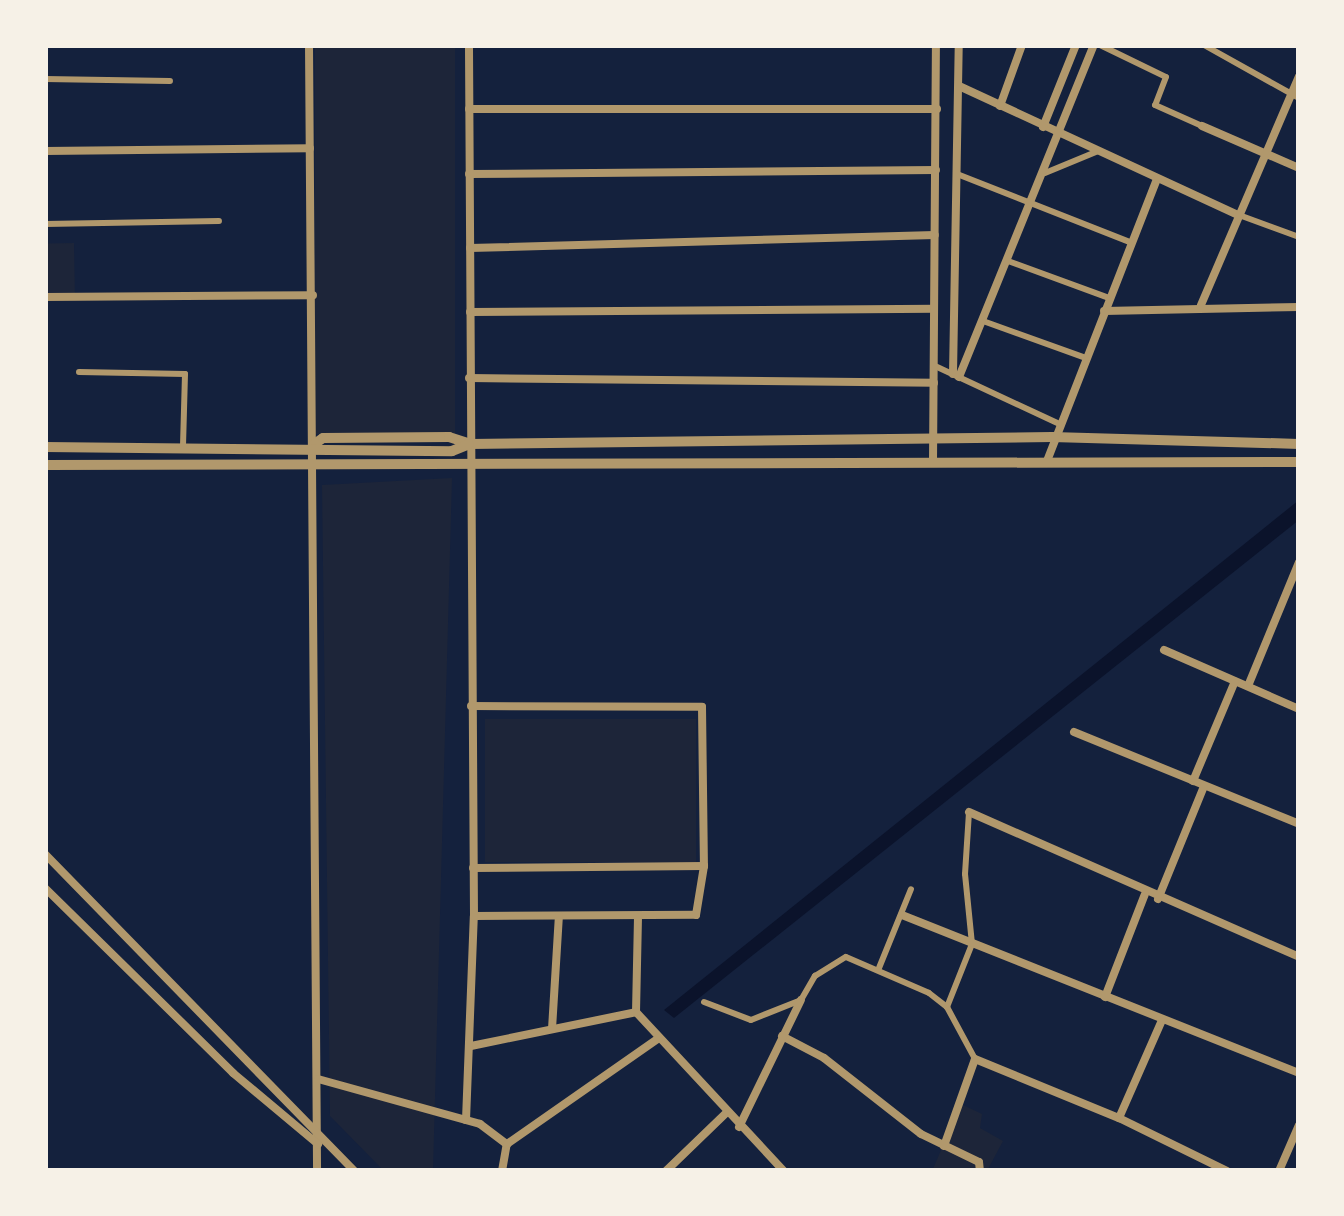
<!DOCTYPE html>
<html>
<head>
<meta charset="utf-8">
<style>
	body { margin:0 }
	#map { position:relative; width:1344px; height:1216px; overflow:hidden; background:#14213d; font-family:"Playfair Display",serif }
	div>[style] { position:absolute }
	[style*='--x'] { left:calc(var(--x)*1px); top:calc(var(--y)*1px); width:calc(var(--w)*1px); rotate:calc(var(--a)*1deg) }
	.green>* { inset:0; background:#1d2539; transform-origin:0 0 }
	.water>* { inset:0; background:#0b132b }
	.pedestrian>* { height:6px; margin:-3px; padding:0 3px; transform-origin:3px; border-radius:3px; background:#b1986c }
	.minor>* { height:8px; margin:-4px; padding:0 4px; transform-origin:4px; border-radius:4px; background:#b1986c }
	.tertiary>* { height:10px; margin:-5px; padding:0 5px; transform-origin:5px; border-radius:5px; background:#b1986c }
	span { translate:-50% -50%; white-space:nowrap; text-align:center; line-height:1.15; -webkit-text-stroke:8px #f6f1e7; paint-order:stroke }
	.frame { position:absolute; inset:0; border:48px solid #f6f1e7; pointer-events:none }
</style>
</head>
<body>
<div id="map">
	<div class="green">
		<div style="left:315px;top:45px;width:140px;height:389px"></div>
		<div style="left:74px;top:243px;width:53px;height:29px;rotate:89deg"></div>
		<div style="clip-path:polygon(452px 478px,433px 1171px,384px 1171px,330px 1116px,322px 485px)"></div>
		<div style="left:485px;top:719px;width:211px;height:143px"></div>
		<div style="clip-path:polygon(961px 1104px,982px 1114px,980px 1128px,1003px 1141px,987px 1171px,932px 1171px)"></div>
	</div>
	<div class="water">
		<div style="clip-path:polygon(1299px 500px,1299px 520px,674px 1018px,664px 1010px)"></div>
	</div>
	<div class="pedestrian">
		<div style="--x:1100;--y:45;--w:73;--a:25.9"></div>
		<div style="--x:1166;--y:77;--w:30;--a:111"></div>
		<div style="--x:1155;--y:105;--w:51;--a:24.1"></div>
		<div style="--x:1204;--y:45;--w:109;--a:29.2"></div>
		<div style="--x:45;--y:79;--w:125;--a:0.9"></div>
		<div style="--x:1045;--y:173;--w:55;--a:-22.4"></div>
		<div style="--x:957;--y:174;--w:188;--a:21.5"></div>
		<div style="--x:1239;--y:215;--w:64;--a:20.1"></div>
		<div style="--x:45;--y:224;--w:174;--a:-1"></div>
		<div style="--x:1008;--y:261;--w:108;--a:20.1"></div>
		<div style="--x:983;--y:321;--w:109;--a:19.8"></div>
		<div style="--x:935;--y:366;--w:135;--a:25"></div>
		<div style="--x:79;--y:372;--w:106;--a:1.1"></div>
		<div style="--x:185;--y:374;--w:71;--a:91.6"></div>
		<div style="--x:879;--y:968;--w:85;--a:-67.9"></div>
		<div style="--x:704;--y:1002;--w:50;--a:21"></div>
		<div style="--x:751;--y:1020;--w:54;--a:-21.8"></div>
		<div style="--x:801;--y:1000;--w:28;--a:-60"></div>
		<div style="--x:815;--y:976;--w:36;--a:-32"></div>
		<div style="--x:846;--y:957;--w:90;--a:23.4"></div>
		<div style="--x:929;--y:993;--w:23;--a:38"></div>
		<div style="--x:947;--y:1007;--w:59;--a:61.7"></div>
		<div style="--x:947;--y:1007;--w:68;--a:-68.4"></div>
		<div style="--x:972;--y:944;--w:70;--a:-95.7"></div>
		<div style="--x:965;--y:874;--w:62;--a:-86.3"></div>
	</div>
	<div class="minor">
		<div style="--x:309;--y:45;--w:1126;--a:89.59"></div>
		<div style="--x:959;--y:86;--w:307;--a:24.8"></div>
		<div style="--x:1000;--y:106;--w:65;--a:-70.2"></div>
		<div style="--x:469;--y:109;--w:468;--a:0"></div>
		<div style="--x:1202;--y:126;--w:106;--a:23.4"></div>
		<div style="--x:1043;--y:127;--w:88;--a:-68.1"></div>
		<div style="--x:45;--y:151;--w:265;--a:-0.6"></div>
		<div style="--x:469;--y:174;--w:467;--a:-0.5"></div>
		<div style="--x:470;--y:248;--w:465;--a:-1.6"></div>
		<div style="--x:45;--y:297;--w:268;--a:-0.4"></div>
		<div style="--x:1201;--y:305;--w:249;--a:-66.8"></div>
		<div style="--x:1104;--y:311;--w:195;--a:-1.2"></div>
		<div style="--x:470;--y:312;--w:464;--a:-0.4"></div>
		<div style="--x:953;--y:374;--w:329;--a:-89"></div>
		<div style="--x:959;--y:377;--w:358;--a:-67.9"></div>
		<div style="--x:469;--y:378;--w:465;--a:0.6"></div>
		<div style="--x:1047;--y:461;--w:303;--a:-68.7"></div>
		<div style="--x:933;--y:463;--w:418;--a:-89.6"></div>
		<div style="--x:1164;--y:650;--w:147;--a:23.6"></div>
		<div style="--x:1248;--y:686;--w:134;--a:-67.6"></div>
		<div style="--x:471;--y:706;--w:231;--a:0.2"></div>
		<div style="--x:702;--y:707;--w:159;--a:89.3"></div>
		<div style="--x:704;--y:866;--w:231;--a:179.5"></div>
		<div style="--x:1074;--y:732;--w:243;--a:22.2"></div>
		<div style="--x:1193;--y:781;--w:108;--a:-67.2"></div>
		<div style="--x:969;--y:812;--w:360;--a:23.7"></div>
		<div style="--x:45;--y:854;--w:443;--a:45.7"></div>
		<div style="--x:45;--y:888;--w:264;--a:44.5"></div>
		<div style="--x:233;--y:1073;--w:111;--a:39.9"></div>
		<div style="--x:1158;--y:899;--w:122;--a:-67.8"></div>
		<div style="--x:902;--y:915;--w:427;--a:21.7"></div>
		<div style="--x:474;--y:916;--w:222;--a:-0.3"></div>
		<div style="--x:696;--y:915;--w:50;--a:-80.7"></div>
		<div style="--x:638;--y:917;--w:95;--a:91.2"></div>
		<div style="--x:636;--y:1012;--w:217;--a:47.1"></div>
		<div style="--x:1105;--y:997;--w:110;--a:-68.8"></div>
		<div style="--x:552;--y:1029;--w:113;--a:-86.5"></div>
		<div style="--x:782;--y:1036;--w:47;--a:27.6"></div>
		<div style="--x:824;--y:1058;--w:123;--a:38.1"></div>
		<div style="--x:921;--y:1134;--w:64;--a:25.8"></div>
		<div style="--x:979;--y:1162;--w:9;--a:84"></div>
		<div style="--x:471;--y:1046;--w:168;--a:-11.6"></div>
		<div style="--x:318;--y:1079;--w:168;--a:15.5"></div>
		<div style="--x:480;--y:1124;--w:34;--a:37"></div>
		<div style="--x:1119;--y:1118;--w:107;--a:-66.3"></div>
		<div style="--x:466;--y:1120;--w:204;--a:-87.8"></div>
		<div style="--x:474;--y:916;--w:871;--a:-90.33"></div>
		<div style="--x:739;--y:1127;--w:141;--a:-64"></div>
		<div style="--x:944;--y:1146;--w:92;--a:-70.4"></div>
		<div style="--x:975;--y:1059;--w:156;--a:22.3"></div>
		<div style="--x:1119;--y:1118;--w:120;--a:26.1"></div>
		<div style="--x:502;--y:1171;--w:27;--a:-80"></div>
		<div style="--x:507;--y:1144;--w:185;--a:-34.9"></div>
		<div style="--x:666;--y:1171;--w:83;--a:-44"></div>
		<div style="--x:1279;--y:1171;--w:50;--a:-66.5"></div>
	</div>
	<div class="tertiary">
		<div style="--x:313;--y:445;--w:12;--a:-35"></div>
		<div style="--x:323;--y:438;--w:126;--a:-0.5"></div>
		<div style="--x:449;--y:437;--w:22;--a:18"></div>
		<div style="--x:470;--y:444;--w:582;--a:-0.69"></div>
		<div style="--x:1052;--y:437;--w:247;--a:1.6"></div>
		<div style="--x:45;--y:447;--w:407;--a:0.6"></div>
		<div style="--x:452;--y:451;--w:18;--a:-22"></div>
		<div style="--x:45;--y:465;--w:1254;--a:-0.14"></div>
	</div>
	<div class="frame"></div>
</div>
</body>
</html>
